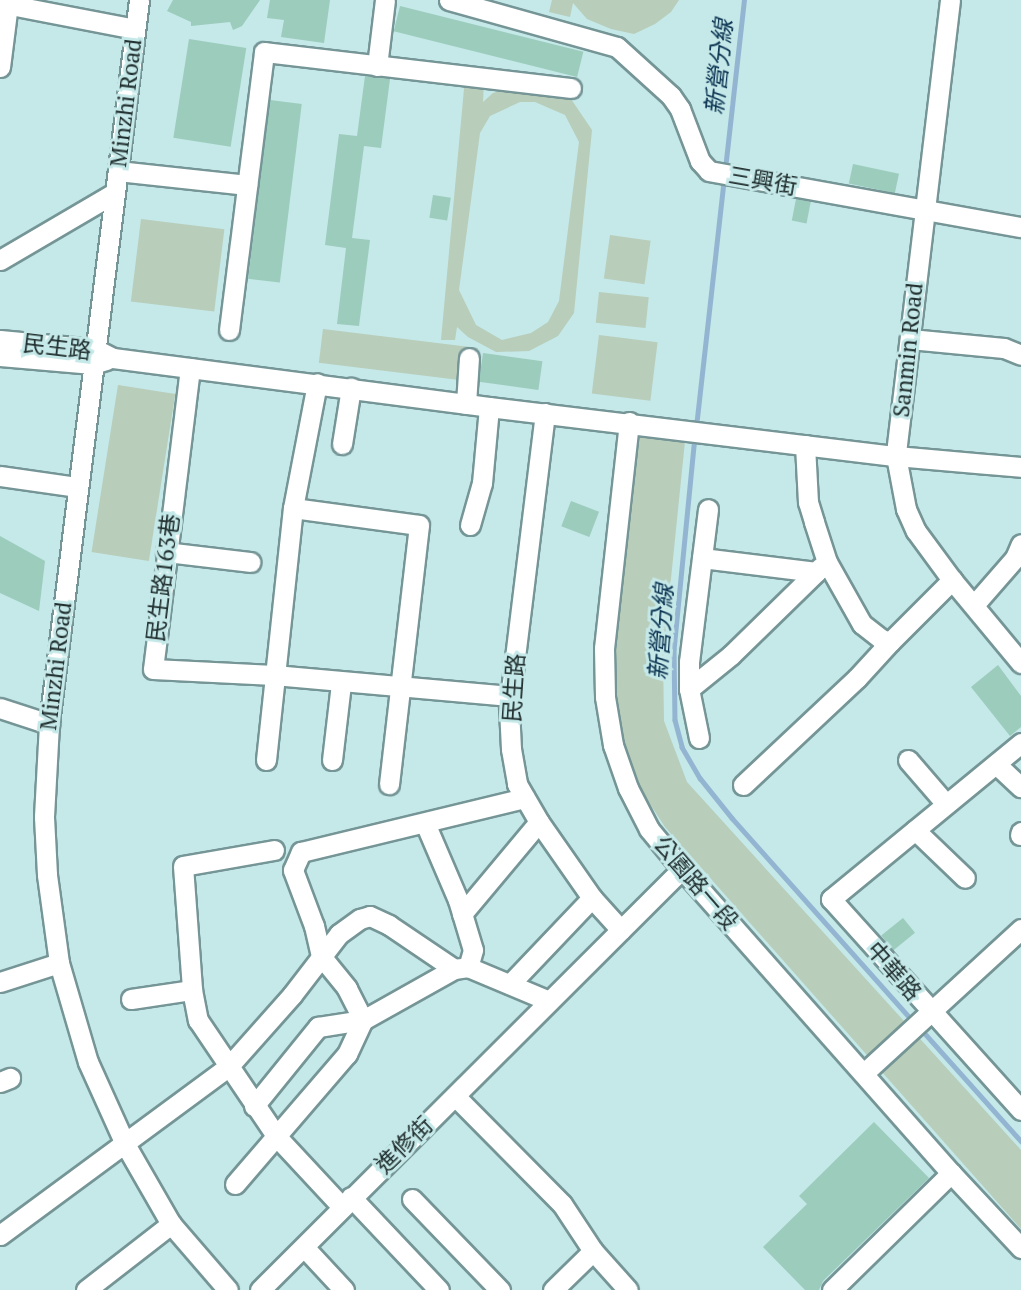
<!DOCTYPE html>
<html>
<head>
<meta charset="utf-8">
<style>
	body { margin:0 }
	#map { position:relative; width:1021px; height:1290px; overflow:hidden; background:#c5e8e8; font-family:"PT Serif","Noto Sans TC",serif }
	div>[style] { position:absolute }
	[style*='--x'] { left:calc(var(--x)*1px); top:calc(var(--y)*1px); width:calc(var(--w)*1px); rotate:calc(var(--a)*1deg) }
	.green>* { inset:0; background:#b8cdba; transform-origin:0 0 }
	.stream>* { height:4.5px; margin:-2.25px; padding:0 2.25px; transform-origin:2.25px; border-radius:2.25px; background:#93b5d2 }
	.building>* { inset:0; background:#9bccbc; transform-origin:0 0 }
	.roads { filter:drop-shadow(2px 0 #759596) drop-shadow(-2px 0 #759596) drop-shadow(0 2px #759596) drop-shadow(0 -2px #759596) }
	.minor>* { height:19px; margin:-9.5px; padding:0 9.5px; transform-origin:9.5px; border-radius:9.5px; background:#fff }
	span { translate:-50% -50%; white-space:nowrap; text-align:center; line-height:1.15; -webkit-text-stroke:6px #c5e8e8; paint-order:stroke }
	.street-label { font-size:23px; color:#202e2e }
	.water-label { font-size:24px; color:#0b3452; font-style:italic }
</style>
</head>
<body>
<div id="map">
	<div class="green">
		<div style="clip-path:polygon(552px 0,679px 0,671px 12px,655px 24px,634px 34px,611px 29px,587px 19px,573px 3px,570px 17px,549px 12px)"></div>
		<div style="clip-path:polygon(evenodd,465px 78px,484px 80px,483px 102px,493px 93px,518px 86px,549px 88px,571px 99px,592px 130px,574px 313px,558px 336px,529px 351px,496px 352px,468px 337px,457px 327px,455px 340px,441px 340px,465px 78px,520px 102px,535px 102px,565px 115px,579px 142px,559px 301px,548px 322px,531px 333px,502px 340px,476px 325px,459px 290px,480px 133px,490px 116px,520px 102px)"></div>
		<div style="left:141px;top:219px;width:84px;height:83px;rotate:7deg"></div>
		<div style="left:610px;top:235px;width:41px;height:44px;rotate:8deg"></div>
		<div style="left:599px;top:292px;width:50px;height:31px;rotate:6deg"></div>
		<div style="left:323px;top:329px;width:156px;height:34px;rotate:7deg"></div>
		<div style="left:599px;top:335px;width:59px;height:59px;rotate:7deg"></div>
		<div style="left:118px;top:385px;width:58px;height:169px;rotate:9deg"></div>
		<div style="clip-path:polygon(636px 436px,685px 441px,663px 657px,664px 721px,687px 782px,1021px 1150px,1021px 1229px,665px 827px,639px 787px,623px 740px,611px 669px)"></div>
	</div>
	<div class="stream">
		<div style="--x:725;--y:169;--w:170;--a:-83.6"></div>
		<div style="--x:696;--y:427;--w:251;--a:-83.6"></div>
		<div style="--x:695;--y:436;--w:214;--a:95.6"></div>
		<div style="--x:674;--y:649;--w:71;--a:89.2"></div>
		<div style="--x:675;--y:720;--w:28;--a:75"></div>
		<div style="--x:682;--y:747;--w:36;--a:60"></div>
		<div style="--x:700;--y:778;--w:51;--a:51.3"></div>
		<div style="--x:732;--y:818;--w:273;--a:48.3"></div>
		<div style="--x:920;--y:1028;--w:152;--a:48.2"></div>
	</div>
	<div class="building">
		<div style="clip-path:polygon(173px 0,260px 0,242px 26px,233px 30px,230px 22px,191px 26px,191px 22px,167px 11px)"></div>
		<div style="clip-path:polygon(270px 0,330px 0,324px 43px,281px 37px,284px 20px,267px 18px)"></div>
		<div style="left:400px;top:6px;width:189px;height:26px;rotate:14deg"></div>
		<div style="left:189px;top:39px;width:58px;height:100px;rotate:9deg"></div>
		<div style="clip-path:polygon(365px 76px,390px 79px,381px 148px,364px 146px,352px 238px,370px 240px,359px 326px,337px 324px,346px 248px,325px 245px,339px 134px,357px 136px)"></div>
		<div style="left:270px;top:100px;width:32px;height:180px;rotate:7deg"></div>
		<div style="left:853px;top:164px;width:47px;height:20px;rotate:12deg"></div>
		<div style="left:433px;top:195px;width:18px;height:23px;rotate:9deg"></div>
		<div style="left:796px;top:199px;width:15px;height:22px;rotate:11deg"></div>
		<div style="left:483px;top:353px;width:60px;height:29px;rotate:8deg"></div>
		<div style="left:571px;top:501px;width:30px;height:27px;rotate:21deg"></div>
		<div style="clip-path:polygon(0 536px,45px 561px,39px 611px,0 593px)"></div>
		<div style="clip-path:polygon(998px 665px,1021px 696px,1021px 727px,1010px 736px,971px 687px)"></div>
		<div style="left:903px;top:918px;width:19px;height:28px;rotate:51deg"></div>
		<div style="clip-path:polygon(874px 1122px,929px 1178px,823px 1281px,819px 1290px,805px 1290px,763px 1247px,807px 1204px,799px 1196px)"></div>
	</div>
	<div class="roads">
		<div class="minor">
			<div style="--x:139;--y:0;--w:730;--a:97.09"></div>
			<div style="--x:49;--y:724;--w:93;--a:93.1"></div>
			<div style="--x:44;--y:817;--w:58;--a:87"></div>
			<div style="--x:47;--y:875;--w:89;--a:82.2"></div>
			<div style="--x:59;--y:963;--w:103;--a:73.7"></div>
			<div style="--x:88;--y:1062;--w:90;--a:65.7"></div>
			<div style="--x:125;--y:1144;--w:92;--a:60.1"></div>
			<div style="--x:171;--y:1224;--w:87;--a:49.2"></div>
			<div style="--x:449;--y:0;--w:174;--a:15.6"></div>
			<div style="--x:617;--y:47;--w:73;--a:42.2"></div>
			<div style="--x:671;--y:96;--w:16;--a:55"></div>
			<div style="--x:680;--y:109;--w:56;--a:69"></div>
			<div style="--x:700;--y:161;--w:13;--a:48"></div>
			<div style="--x:709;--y:171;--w:317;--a:10.2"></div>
			<div style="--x:950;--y:0;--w:459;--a:96.8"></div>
			<div style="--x:896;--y:456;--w:54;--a:79.3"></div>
			<div style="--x:906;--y:509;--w:24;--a:66"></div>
			<div style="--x:916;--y:531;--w:61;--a:53.7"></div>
			<div style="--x:952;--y:580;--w:108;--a:50.3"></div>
			<div style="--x:0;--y:3;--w:137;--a:10.9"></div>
			<div style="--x:377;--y:66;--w:66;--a:-83.1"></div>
			<div style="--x:0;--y:67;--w:64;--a:-82.8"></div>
			<div style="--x:118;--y:171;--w:130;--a:6.2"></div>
			<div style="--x:0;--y:260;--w:132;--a:-30.4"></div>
			<div style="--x:229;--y:330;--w:280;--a:-82.8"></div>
			<div style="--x:264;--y:52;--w:309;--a:6.7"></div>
			<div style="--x:910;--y:339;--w:94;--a:5.5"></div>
			<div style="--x:1004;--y:348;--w:18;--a:22"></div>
			<div style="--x:0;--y:340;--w:95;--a:5.4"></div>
			<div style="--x:95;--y:349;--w:20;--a:27"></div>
			<div style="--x:113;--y:358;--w:379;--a:7.4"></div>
			<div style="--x:489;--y:407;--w:410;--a:6.9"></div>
			<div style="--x:896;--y:456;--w:125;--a:5"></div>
			<div style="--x:0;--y:356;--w:93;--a:4.9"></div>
			<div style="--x:93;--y:364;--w:14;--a:-17"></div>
			<div style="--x:190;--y:368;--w:303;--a:97"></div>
			<div style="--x:153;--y:669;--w:121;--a:2.8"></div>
			<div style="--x:274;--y:675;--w:237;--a:5.1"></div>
			<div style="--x:466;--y:404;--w:46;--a:-86.3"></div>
			<div style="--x:545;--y:413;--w:297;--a:97"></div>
			<div style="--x:509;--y:708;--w:41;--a:87.2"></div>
			<div style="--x:511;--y:749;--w:36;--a:80"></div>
			<div style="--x:517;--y:784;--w:44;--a:59.9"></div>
			<div style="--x:539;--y:822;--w:93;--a:55.1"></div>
			<div style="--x:592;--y:898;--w:43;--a:47.8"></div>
			<div style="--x:629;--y:422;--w:227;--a:96.3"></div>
			<div style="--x:604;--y:648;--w:49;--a:88.8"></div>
			<div style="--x:605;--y:697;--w:49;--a:80.5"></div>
			<div style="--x:613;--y:745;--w:46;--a:70.8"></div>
			<div style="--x:628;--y:788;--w:46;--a:62.9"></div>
			<div style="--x:649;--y:829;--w:52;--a:50.5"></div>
			<div style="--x:682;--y:869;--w:406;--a:48.5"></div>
			<div style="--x:951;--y:1173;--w:103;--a:47"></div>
			<div style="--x:342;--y:444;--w:57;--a:-80.9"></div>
			<div style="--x:805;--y:445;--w:57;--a:87"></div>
			<div style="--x:808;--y:502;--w:21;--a:73"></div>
			<div style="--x:814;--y:522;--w:42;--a:72"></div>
			<div style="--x:827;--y:562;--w:71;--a:60.6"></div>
			<div style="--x:862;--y:624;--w:24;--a:38"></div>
			<div style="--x:881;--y:639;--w:9;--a:18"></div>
			<div style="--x:890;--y:642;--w:88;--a:-45"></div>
			<div style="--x:0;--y:476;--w:78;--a:8.1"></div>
			<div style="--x:293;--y:508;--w:127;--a:7.7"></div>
			<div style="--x:419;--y:525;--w:261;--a:96.6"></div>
			<div style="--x:470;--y:525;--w:44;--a:-74.1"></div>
			<div style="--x:482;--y:483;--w:76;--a:-84.7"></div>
			<div style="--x:166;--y:552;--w:85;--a:6.8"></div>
			<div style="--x:702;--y:558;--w:115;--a:7"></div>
			<div style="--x:816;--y:572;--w:7;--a:-45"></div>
			<div style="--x:974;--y:605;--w:62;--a:-48.9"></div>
			<div style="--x:1015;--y:558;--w:15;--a:-67"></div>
			<div style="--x:689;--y:689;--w:54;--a:-39"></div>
			<div style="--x:731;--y:655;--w:119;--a:-44.3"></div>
			<div style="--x:0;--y:708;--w:52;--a:18.1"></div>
			<div style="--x:699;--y:738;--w:50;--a:-101.5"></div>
			<div style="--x:689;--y:689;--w:27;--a:-90"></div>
			<div style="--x:689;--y:662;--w:154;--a:-82.9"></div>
			<div style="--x:1021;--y:743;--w:246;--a:140.6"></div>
			<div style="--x:831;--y:899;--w:284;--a:48"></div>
			<div style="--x:266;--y:760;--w:253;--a:-83.9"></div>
			<div style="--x:293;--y:508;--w:127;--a:-79.1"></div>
			<div style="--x:332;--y:760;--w:78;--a:-83.3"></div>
			<div style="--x:908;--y:760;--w:58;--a:49.2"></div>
			<div style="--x:996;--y:764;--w:34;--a:43"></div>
			<div style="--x:743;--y:785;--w:156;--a:-43.2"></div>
			<div style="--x:857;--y:678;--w:49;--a:-47.5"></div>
			<div style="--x:425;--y:823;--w:84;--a:66.8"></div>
			<div style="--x:458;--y:900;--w:52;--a:73.3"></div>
			<div style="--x:473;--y:950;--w:18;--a:106"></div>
			<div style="--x:915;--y:830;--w:69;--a:43.8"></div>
			<div style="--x:1020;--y:835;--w:3;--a:-72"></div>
			<div style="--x:274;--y:850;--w:92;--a:170"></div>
			<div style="--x:183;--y:866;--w:124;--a:85.8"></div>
			<div style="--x:192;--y:990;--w:31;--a:79"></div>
			<div style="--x:198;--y:1020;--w:141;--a:56"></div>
			<div style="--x:277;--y:1137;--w:96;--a:47.1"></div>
			<div style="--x:462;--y:914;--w:120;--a:-50.1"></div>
			<div style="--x:0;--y:982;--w:62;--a:-17.9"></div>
			<div style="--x:510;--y:984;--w:119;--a:-46.4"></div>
			<div style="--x:131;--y:999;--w:62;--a:-8.4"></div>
			<div style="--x:864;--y:1073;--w:213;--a:-42.5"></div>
			<div style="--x:0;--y:1082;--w:11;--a:-22"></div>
			<div style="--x:455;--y:1096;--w:152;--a:45.3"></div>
			<div style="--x:562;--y:1204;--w:56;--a:56.6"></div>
			<div style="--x:593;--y:1251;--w:52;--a:48.1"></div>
			<div style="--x:254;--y:1106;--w:102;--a:-51"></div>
			<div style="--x:318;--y:1027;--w:46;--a:-8.8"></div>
			<div style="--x:363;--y:1020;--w:36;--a:-117"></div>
			<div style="--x:347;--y:988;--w:41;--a:-129.1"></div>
			<div style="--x:321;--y:956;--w:31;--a:-103"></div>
			<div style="--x:314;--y:926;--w:60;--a:-110.6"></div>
			<div style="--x:293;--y:870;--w:20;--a:-66"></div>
			<div style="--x:301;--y:852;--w:230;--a:-13.6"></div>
			<div style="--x:235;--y:1184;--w:172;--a:-49.3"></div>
			<div style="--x:347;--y:1054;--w:38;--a:-65"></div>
			<div style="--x:363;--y:1020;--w:104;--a:-29.3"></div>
			<div style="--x:454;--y:969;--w:14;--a:-8"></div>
			<div style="--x:468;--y:967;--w:88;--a:22.8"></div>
			<div style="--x:351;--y:1197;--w:128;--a:46.6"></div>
			<div style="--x:412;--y:1199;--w:127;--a:46"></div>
			<div style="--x:0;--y:1235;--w:285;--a:-36.4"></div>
			<div style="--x:229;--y:1066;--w:95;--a:-48.4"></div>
			<div style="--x:292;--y:995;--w:77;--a:-52.4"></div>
			<div style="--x:339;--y:934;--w:26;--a:-36"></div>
			<div style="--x:360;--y:919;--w:10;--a:-17"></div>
			<div style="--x:370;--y:916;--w:21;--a:25"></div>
			<div style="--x:389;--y:925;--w:78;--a:34.1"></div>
			<div style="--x:304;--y:1247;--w:59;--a:47.1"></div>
			<div style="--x:86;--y:1290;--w:108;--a:-37.8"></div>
			<div style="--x:260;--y:1290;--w:596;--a:-44.93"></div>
			<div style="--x:553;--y:1290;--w:56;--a:-44.3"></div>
			<div style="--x:832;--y:1290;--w:167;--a:-44.5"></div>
		</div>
	</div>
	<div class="street-label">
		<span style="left:126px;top:103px;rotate:-83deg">Minzhi Road</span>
		<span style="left:763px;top:181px;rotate:10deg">三興街</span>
		<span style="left:57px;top:347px;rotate:7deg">民生路</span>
		<span style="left:908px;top:350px;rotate:-84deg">Sanmin Road</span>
		<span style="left:163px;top:578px;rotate:-83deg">民生路163巷</span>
		<span style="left:56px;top:666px;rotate:-83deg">Minzhi Road</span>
		<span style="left:514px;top:688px;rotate:-86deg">民生路</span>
		<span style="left:696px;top:883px;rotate:49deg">公園路一段</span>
		<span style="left:894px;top:971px;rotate:49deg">中華路</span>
		<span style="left:404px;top:1145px;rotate:-44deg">進修街</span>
	</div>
	<div class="water-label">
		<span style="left:719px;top:67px;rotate:-84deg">新營分線</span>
		<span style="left:661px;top:632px;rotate:-86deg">新營分線</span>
	</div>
</div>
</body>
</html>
